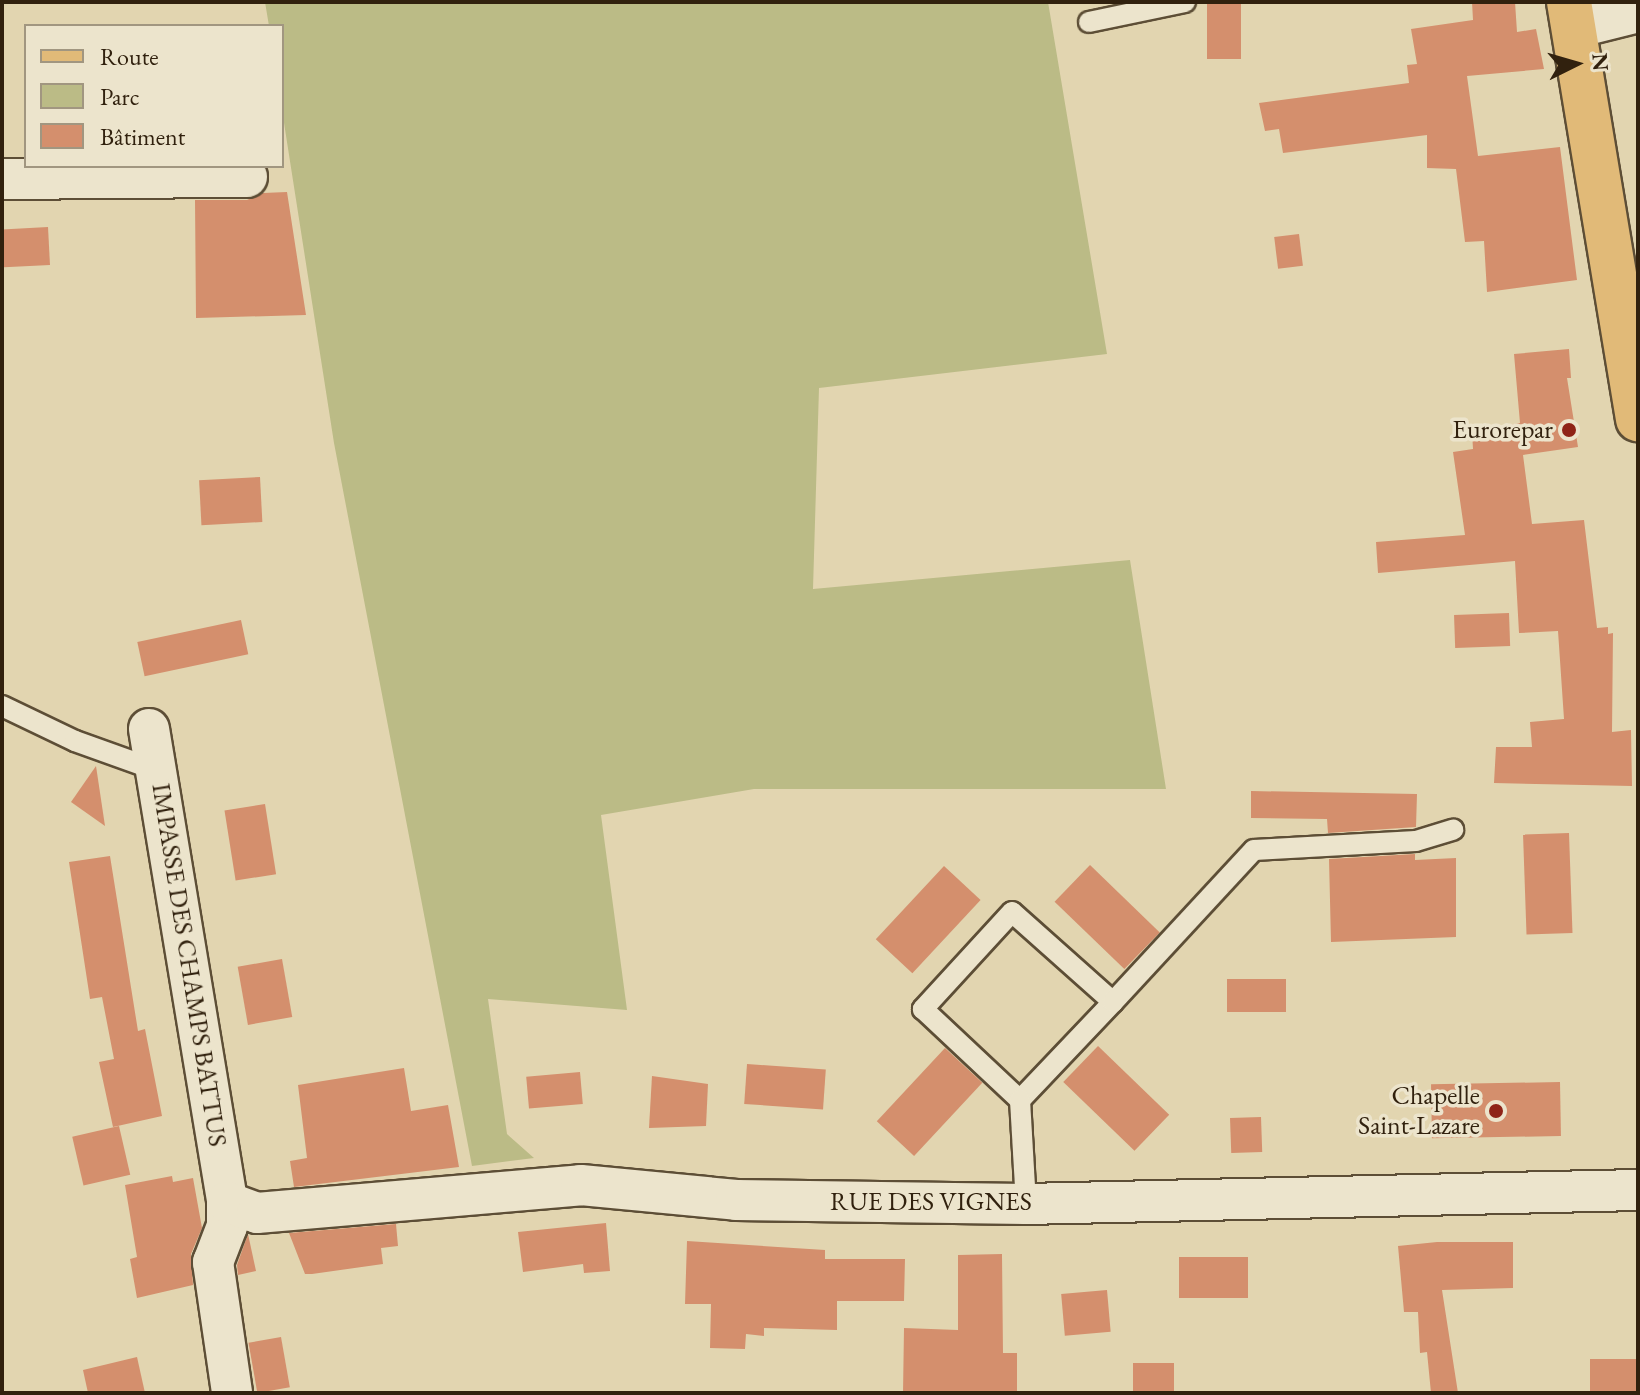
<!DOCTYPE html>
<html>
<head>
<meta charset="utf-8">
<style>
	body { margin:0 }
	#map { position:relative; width:1640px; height:1395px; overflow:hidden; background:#e2d5b0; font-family:"EB Garamond",serif }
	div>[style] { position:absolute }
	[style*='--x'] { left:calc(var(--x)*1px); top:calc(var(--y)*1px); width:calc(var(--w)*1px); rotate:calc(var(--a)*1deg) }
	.green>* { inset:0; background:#bbbb86 }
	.building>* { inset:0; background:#d48f6d; transform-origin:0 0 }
	.roads { filter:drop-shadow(2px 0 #5d4e36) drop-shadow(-2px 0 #5d4e36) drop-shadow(0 2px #5d4e36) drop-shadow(0 -2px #5d4e36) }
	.service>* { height:20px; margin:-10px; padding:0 10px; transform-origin:10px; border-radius:10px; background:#ece4cc }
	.minor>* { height:40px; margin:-20px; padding:0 20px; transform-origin:20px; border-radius:20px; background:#ece4cc }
	.primary>* { height:44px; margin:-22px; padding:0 22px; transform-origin:22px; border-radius:22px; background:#e1ba78 }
	.dots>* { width:22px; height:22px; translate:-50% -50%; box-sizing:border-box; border:4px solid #ece4cc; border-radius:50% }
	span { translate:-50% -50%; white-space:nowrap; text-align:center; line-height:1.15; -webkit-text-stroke:7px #ece4cc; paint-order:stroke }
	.poi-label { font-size:26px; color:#31210e }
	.right { translate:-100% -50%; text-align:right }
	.street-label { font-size:26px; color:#31210e }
	.frame { position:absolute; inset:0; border:4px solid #31210e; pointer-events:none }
	.legend { position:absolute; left:24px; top:24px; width:260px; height:144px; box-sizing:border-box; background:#ece4cc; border:2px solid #a19680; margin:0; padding:10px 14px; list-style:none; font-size:24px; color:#31210e }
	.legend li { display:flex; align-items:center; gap:16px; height:40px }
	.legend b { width:40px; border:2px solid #a19680 }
	.north { position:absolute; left:1536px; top:24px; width:80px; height:80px; -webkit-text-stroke:6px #ece4cc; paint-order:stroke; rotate:85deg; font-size:22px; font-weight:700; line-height:32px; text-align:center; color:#31210e }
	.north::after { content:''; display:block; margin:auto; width:28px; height:36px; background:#31210e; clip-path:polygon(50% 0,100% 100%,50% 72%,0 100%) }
</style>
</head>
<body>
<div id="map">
	<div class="green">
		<div style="clip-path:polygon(265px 2px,1048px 2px,1107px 354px,819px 388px,813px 589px,1130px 560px,1166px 789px,754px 789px,601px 815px,627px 1010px,488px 999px,507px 1134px,534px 1158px,472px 1166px,334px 443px,282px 110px,282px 26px,269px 26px)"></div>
	</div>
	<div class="building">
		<div style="left:1207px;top:2px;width:34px;height:57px"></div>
		<div style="clip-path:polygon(1472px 2px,1515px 2px,1517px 32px,1536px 29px,1544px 69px,1467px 76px,1478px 156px,1560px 147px,1577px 280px,1487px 292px,1484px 241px,1465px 242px,1456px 169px,1427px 168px,1427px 135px,1283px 153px,1279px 129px,1265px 131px,1259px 103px,1409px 83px,1407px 65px,1417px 64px,1411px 29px,1473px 20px)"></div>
		<div style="clip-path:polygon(287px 192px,306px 315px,196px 318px,195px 200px,247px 200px,263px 193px)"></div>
		<div style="left:48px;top:227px;width:38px;height:46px;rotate:87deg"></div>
		<div style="left:1299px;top:234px;width:32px;height:25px;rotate:83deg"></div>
		<div style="clip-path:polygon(1569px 349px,1571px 378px,1567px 378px,1578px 447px,1523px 455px,1532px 524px,1584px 520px,1597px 628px,1608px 627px,1608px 634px,1613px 633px,1612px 732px,1631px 730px,1632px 786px,1494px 783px,1496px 747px,1532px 747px,1530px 722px,1564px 719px,1558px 631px,1519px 633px,1515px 561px,1378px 573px,1376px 542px,1465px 535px,1453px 452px,1473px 449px,1472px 432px,1520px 423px,1514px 354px)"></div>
		<div style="left:260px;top:477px;width:45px;height:61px;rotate:87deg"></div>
		<div style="left:1509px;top:613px;width:33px;height:55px;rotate:88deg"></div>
		<div style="left:241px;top:620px;width:35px;height:106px;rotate:78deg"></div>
		<div style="clip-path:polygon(96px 766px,105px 826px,71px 802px)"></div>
		<div style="clip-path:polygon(1251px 791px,1417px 794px,1416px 827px,1328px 833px,1327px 819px,1251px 818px)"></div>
		<div style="left:265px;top:804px;width:71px;height:41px;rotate:81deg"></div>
		<div style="left:1569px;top:833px;width:100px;height:46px;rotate:88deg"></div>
		<div style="clip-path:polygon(1415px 854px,1415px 860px,1456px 858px,1456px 937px,1331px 942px,1329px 859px)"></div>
		<div style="clip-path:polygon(110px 856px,138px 1031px,145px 1029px,162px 1116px,113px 1127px,99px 1062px,114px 1059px,102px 997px,90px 999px,69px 862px)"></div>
		<div style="left:1090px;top:865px;width:97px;height:51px;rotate:44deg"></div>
		<div style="left:944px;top:866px;width:50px;height:100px;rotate:43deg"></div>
		<div style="left:282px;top:959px;width:59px;height:45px;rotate:80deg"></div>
		<div style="left:1286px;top:979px;width:33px;height:59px;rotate:90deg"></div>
		<div style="left:1098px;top:1046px;width:99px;height:50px;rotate:44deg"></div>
		<div style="left:945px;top:1048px;width:51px;height:100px;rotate:43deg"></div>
		<div style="left:747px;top:1064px;width:79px;height:40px;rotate:4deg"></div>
		<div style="clip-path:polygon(404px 1068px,411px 1111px,448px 1105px,459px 1167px,294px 1187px,290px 1161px,307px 1158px,298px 1085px)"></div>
		<div style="left:580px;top:1072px;width:32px;height:54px;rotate:85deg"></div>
		<div style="clip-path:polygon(652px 1076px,708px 1084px,706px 1126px,649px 1128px)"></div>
		<div style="left:1560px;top:1082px;width:54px;height:129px;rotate:89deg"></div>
		<div style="left:1261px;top:1117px;width:35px;height:31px;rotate:88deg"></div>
		<div style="left:119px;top:1126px;width:50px;height:48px;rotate:77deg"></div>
		<div style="clip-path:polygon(172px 1176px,173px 1182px,193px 1178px,202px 1228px,191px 1254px,193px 1285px,137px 1298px,130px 1259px,137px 1257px,125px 1185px)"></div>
		<div style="clip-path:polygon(606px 1223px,610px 1271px,584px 1273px,583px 1264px,523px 1272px,518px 1232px)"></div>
		<div style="clip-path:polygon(396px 1224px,398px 1246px,381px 1248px,383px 1264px,312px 1274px,305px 1274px,289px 1233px)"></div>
		<div style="clip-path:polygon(248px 1234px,256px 1271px,238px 1275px,237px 1265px)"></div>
		<div style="clip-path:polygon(687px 1241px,825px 1250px,825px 1259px,905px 1259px,904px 1301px,837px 1301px,837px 1330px,764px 1328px,764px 1336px,746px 1334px,745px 1349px,710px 1348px,711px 1304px,685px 1304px)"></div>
		<div style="clip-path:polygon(1437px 1242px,1513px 1242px,1513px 1288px,1442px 1290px,1458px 1393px,1431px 1393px,1427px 1352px,1420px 1353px,1418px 1312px,1404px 1312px,1398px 1246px)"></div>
		<div style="clip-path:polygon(1002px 1254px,1003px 1353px,1017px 1353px,1017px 1393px,903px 1393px,904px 1328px,958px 1330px,958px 1255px)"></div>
		<div style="left:1248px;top:1257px;width:41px;height:69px;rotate:90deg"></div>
		<div style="left:1107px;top:1290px;width:42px;height:46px;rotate:85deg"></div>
		<div style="left:281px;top:1337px;width:51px;height:33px;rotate:80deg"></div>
		<div style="clip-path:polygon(137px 1357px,145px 1393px,88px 1393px,83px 1370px)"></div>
		<div style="left:1590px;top:1359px;width:48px;height:34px"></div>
		<div style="left:1133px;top:1363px;width:41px;height:30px"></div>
	</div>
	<div class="roads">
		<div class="service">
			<div style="--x:1089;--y:22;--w:98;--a:-11.8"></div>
			<div style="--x:2;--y:706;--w:81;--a:25.6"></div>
			<div style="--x:75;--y:741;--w:86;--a:19.7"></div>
			<div style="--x:1113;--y:1002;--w:135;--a:-138.3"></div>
			<div style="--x:1012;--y:912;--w:132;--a:132.5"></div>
			<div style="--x:923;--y:1009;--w:133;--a:43.2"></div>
			<div style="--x:1020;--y:1100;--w:135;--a:-46.5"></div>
			<div style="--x:1113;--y:1002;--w:207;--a:-47.2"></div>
			<div style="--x:1254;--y:850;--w:162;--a:-3.2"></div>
			<div style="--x:1416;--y:841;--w:39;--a:-17"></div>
			<div style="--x:1020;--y:1100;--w:104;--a:86.7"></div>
		</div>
		<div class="minor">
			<div style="--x:1574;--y:28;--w:66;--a:-14"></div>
			<div style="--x:2;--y:179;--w:245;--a:-0.5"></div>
			<div style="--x:149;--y:729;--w:479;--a:80.6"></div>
			<div style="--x:227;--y:1202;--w:24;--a:90"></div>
			<div style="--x:227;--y:1226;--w:39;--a:111"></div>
			<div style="--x:213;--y:1262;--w:132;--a:81.7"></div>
			<div style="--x:227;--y:1202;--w:32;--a:20"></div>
			<div style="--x:257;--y:1213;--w:325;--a:-4.9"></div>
			<div style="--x:581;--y:1185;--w:156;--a:5.5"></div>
			<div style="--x:736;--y:1200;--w:290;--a:0.8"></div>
			<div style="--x:1026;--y:1204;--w:612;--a:-1.31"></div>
		</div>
		<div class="primary">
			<div style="--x:1569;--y:2;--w:423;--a:80.6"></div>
		</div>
	</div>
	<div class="dots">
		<div style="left:1569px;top:430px;background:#8f2418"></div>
		<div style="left:1496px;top:1111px;background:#8f2418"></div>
	</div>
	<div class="poi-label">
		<span class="right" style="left:1553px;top:430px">Eurorepar</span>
		<span class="right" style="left:1480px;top:1111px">Chapelle<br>Saint-Lazare</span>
	</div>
	<div class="street-label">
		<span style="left:189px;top:965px;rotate:81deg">IMPASSE DES CHAMPS BATTUS</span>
		<span style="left:931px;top:1202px">RUE DES VIGNES</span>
	</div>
	<div class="frame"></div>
	<ul class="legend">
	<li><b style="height:10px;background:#e1ba78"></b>Route</li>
	<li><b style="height:22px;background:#bbbb86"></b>Parc</li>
	<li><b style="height:22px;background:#d48f6d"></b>Bâtiment</li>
	</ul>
	<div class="north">N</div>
</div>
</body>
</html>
